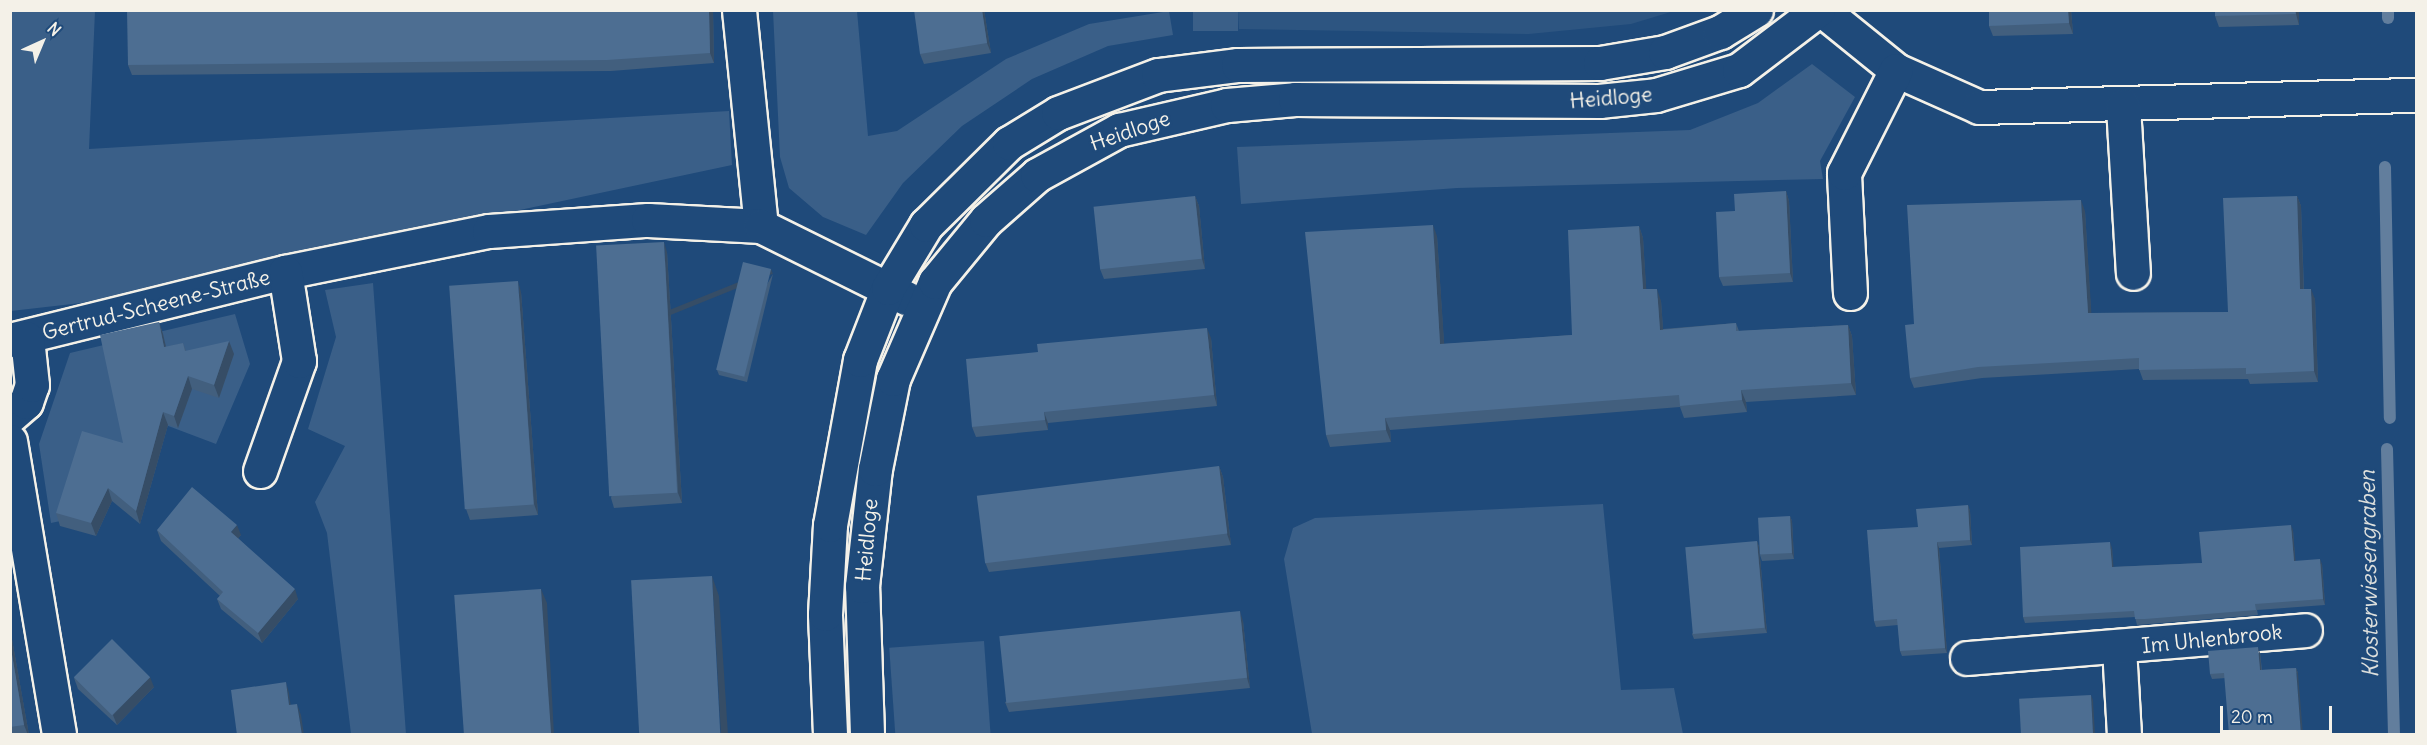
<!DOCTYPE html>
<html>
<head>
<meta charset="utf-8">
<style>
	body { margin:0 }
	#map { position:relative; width:2427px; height:745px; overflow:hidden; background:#1f4a7a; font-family:Delius,sans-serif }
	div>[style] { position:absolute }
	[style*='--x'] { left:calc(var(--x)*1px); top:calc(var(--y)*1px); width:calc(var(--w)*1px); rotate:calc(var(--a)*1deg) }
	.built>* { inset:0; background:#2d5581 }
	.green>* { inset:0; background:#3a5f88; transform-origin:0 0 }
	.stream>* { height:12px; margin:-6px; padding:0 6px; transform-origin:6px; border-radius:6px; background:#627e9d }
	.roads { filter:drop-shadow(2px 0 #f4f1e8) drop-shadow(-2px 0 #f4f1e8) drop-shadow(0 2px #f4f1e8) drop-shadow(0 -2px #f4f1e8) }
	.minor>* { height:33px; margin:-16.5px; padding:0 16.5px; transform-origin:16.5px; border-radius:16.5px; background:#1f4a7a }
	.wall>* { inset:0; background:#425f7e }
	.shaded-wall>* { inset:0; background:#364d66; transform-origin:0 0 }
	.building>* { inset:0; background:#4d6e92; transform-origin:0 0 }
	span { translate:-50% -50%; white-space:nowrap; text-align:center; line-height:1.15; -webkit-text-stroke:5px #1f4a7a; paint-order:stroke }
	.street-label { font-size:21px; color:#f4f1e8 }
	.water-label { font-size:22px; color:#dee0dd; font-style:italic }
	.frame { position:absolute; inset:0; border:12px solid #f4f1e8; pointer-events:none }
	.north { position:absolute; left:12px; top:12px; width:60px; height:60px; -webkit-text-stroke:4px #1f4a7a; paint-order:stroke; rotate:44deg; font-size:16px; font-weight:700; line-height:24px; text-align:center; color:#f4f1e8 }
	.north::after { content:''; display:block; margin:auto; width:21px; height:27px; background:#f4f1e8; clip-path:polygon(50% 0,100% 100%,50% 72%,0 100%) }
	.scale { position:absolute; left:2220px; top:706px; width:112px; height:27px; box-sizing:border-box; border:3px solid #f4f1e8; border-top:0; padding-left:8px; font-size:18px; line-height:21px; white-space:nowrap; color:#f4f1e8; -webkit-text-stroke:4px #1f4a7a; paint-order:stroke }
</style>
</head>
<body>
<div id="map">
	<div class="built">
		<div style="clip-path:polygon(1238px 11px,1674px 11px,1631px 24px,1529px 34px,1239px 29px)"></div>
	</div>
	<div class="green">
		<div style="clip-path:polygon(10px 11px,95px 11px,89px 149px,729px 111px,732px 165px,81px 303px,11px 311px)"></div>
		<div style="clip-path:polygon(773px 11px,857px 11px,868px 136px,897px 131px,1006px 59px,1089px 24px,1169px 11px,1173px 35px,1108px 46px,1032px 79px,962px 126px,903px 183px,866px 235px,823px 217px,789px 188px,780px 157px)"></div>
		<div style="left:1193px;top:11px;width:45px;height:20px"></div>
		<div style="clip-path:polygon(1812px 64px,1855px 97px,1820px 161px,1823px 179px,1457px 188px,1241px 204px,1237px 147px,1690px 130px,1758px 103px)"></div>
		<div style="clip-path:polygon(373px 283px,406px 734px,351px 734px,327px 533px,315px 502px,345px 446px,308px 429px,336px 337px,325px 290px)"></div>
		<div style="clip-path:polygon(235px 314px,250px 364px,216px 444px,163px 424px,93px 514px,51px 523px,39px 444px,70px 353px)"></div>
		<div style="clip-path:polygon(1603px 504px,1621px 690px,1674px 688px,1683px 734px,1312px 734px,1284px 559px,1293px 528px,1315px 518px)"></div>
		<div style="left:984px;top:641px;width:93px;height:95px;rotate:86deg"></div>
	</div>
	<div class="stream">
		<div style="--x:2388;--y:10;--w:8;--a:90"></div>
		<div style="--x:2385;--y:167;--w:251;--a:88.9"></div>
		<div style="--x:2387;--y:449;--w:285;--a:88.6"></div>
	</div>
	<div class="roads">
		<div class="minor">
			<div style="--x:739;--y:10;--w:217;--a:84.2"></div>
			<div style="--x:1822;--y:10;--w:95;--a:39"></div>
			<div style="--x:1896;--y:70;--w:91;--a:24"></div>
			<div style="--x:1979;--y:107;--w:437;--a:-1.6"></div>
			<div style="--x:2123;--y:106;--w:167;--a:86.6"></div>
			<div style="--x:1850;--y:293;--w:120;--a:-92.9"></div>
			<div style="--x:1844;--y:173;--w:115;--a:-63.2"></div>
			<div style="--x:10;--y:340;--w:283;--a:-13.9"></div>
			<div style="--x:285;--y:272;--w:208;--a:-11.4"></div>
			<div style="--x:489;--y:231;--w:159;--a:-4"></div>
			<div style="--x:648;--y:220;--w:113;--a:3"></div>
			<div style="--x:761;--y:226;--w:162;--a:26.4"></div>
			<div style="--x:10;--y:416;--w:21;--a:-41"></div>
			<div style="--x:26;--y:402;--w:18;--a:-71"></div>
			<div style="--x:32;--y:385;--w:47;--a:-96.1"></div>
			<div style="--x:10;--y:441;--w:297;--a:80.5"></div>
			<div style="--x:260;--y:471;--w:117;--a:-70.5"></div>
			<div style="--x:299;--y:361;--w:90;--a:-98.9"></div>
			<div style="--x:2119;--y:648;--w:86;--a:86.7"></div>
			<div style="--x:1967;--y:658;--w:339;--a:-4.7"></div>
			<div style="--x:830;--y:734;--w:120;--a:-92.4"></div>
			<div style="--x:825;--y:614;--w:89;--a:-86.8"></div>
			<div style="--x:830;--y:525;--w:168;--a:-79.7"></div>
			<div style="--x:860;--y:360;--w:77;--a:-68.7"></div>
			<div style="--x:888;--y:288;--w:74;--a:-58.9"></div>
			<div style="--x:926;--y:225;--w:117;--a:-44.7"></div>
			<div style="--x:1009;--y:143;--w:57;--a:-31.5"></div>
			<div style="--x:1058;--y:113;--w:107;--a:-20.8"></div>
			<div style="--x:1158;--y:75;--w:81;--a:-7.1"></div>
			<div style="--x:1238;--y:65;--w:362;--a:-0.3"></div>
			<div style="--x:1600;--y:63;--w:66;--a:-9.6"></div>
			<div style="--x:1665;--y:52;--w:59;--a:-20"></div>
			<div style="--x:1720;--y:32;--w:42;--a:-31.4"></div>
			<div style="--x:867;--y:734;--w:148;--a:-91.9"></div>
			<div style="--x:862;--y:586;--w:118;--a:-83.7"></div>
			<div style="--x:875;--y:469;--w:92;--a:-78.7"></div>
			<div style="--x:893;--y:379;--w:106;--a:-66.6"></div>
			<div style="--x:935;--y:282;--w:80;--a:-50.6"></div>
			<div style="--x:986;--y:220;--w:68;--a:-41.4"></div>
			<div style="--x:1037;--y:175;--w:94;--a:-28.8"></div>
			<div style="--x:1119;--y:130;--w:111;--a:-13"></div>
			<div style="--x:1227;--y:105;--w:68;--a:-5"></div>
			<div style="--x:1295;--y:99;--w:304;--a:0.4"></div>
			<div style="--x:1599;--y:101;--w:57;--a:-6"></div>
			<div style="--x:1656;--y:95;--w:87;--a:-16.8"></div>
			<div style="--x:1739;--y:70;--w:99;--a:-37.2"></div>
		</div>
	</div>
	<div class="wall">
		<div style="clip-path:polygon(713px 10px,714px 63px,611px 71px,132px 75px,128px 65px)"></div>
		<div style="clip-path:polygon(984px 10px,991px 53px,924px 64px,920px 54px)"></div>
		<div style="clip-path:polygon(2071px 10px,2073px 34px,1993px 36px,1989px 26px)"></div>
		<div style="clip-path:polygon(2299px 10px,2299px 25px,2219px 27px,2215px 16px)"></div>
		<div style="clip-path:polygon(1786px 191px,1789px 201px,1793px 282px,1723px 286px,1719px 277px)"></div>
		<div style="clip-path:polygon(1195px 196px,1199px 206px,1205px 269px,1104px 279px,1100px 269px)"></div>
		<div style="clip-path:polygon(2297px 196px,2301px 206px,2304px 289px,2315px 299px,2318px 382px,2250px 384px,2248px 379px,2143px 380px,2139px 369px,1982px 378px,1914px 388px,1910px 378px,1914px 324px,2085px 211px,2091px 313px,2228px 312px)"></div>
		<div style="clip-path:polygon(1639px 226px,1643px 238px,1646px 289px,1661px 301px,1663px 329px,1736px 323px,1739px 331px,1848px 325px,1852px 336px,1856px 395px,1746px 402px,1747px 412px,1684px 418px,1680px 407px,1390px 430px,1391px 442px,1330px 447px,1326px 435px,1437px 236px,1444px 344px,1572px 335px)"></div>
		<div style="clip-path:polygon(667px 252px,682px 503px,614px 508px,611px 498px)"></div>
		<div style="clip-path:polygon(773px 274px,747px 382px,719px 375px,717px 370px)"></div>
		<div style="clip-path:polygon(521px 292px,538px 515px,470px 520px,466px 509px)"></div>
		<div style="clip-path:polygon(159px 322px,163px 334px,166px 347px,183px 343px,186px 351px,234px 354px,219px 398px,192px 389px,178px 428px,168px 425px,140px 524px,112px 501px,96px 536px,60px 526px,56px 513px,123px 443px)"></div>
		<div style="clip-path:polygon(1211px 338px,1217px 406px,1048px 423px,1048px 430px,976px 437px,972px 427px)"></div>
		<div style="clip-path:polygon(1219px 466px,1223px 477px,1231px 545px,989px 572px,985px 562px)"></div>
		<div style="clip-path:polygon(1968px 505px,1970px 511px,1972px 545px,1939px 548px,1947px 653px,1902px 656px,1900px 651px,1898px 625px,1876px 627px,1874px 621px,1918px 527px)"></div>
		<div style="clip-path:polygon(1790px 516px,1792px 521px,1794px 559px,1762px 561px,1760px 555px)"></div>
		<div style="clip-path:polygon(157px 530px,241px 535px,238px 538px,298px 599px,262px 643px,221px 609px,217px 599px,220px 596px,161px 541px)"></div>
		<div style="clip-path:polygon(2293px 530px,2295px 561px,2322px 564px,2325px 605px,2257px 610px,2258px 615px,2137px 625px,2135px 617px,2025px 623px,2023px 617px,2112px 548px,2113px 567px,2202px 563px)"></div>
		<div style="clip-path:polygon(1757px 541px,1759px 547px,1767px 633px,1694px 639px,1692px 634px)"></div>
		<div style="clip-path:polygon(1243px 621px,1250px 688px,1009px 712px,1005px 702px)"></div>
		<div style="clip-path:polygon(10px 628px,29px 735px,10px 735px)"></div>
		<div style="clip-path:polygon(2260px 653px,2262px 670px,2296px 668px,2298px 673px,2212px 679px,2210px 674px)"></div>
		<div style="clip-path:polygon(74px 678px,154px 687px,117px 725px,78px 689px)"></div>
	</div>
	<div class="shaded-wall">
		<div style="clip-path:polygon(709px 10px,713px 10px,714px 63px,710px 53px)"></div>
		<div style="clip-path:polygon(982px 10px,984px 10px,991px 53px,987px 43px)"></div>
		<div style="clip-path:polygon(2068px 10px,2071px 10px,2073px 34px,2069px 23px)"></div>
		<div style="clip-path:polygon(2295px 10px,2299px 10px,2299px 25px,2296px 14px)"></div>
		<div style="clip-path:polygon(1786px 191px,1789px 201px,1793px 282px,1790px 273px)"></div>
		<div style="clip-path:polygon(1195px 196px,1199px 206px,1205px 269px,1202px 259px)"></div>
		<div style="clip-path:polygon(2297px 196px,2301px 206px,2304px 300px,2300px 289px)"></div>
		<div style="clip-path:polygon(2081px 200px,2085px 211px,2092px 323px,2088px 313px)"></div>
		<div style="clip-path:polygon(1433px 225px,1437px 236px,1445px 356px,1440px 344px)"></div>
		<div style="clip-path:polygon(1639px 226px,1643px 238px,1647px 301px,1643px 289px)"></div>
		<div style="clip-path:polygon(664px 242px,667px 252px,682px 503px,678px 493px)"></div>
		<div style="left:771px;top:269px;width:5px;height:111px;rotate:68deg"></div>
		<div style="clip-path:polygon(518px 281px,521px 292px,538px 515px,534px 504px)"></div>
		<div style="clip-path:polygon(1657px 289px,1661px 301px,1664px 342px,1660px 330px)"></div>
		<div style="clip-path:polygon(2311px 289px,2315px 299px,2318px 382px,2314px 371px)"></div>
		<div style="clip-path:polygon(159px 322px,163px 334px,169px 360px,164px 347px)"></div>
		<div style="clip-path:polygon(1848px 325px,1852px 336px,1856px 395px,1851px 383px)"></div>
		<div style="clip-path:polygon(1207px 328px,1211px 338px,1217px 406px,1214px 395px)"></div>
		<div style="clip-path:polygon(229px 341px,234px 354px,219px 398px,214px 385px)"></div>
		<div style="clip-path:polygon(188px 376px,192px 389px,178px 428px,174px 416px)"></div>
		<div style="clip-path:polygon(1741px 390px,1746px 402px,1747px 412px,1742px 400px)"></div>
		<div style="clip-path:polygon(163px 412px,168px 425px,140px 524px,136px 511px)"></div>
		<div style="clip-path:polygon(1044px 412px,1048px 423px,1048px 430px,1045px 420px)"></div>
		<div style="clip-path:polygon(1385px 418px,1390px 430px,1391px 442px,1386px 430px)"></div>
		<div style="clip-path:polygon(1219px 466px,1223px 477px,1231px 545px,1227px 534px)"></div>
		<div style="clip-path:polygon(108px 488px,112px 501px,96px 536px,91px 523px)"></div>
		<div style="clip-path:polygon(1968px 505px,1970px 511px,1972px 545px,1970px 540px)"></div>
		<div style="clip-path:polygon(1790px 516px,1792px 521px,1794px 559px,1792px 553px)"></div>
		<div style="clip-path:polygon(237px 525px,241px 535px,235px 542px,231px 532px)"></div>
		<div style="clip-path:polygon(2291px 525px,2293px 530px,2296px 567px,2294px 561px)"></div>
		<div style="clip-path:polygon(1757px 541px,1759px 547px,1767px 633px,1765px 628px)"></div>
		<div style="clip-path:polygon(1937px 542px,1939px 548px,1947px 653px,1945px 648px)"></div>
		<div style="clip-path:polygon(2110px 542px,2112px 548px,2114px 573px,2112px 567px)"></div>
		<div style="clip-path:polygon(2320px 559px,2322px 564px,2325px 605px,2323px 599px)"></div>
		<div style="clip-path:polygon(712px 576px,719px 596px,728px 735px,721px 735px)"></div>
		<div style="clip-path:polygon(295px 589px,298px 599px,262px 643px,258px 633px)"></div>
		<div style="clip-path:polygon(541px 589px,547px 603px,554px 735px,550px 735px)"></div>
		<div style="clip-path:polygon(1240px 611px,1243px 621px,1250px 688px,1247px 678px)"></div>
		<div style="clip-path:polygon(10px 628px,29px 735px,28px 735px,24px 725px,10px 643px)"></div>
		<div style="clip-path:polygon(2258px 647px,2260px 653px,2262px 676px,2260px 670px)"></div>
		<div style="clip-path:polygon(2296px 668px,2298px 673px,2303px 735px,2301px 735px)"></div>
		<div style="clip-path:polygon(150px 677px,154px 687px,117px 725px,113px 715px)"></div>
		<div style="clip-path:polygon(286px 682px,289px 693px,292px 716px,289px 705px)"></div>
		<div style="clip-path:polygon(2091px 695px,2093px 700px,2095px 735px,2093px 735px)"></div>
		<div style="clip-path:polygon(297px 704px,301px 715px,304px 735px,302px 735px)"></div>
	</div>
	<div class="building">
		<div style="clip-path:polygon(127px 10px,709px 10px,710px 53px,607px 60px,128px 65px)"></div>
		<div style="clip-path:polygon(914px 10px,982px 10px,987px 43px,920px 54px)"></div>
		<div style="clip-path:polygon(1989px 10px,2068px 10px,2069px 23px,1989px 26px)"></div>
		<div style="clip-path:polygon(2215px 10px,2295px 10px,2296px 14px,2215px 16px)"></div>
		<div style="clip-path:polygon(1786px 191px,1790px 273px,1719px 277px,1716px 212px,1735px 211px,1734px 194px)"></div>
		<div style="left:1195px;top:196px;width:63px;height:102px;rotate:84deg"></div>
		<div style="clip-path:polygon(2297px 196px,2300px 289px,2311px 289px,2314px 371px,2246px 374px,2246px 368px,2139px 370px,2139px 358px,1978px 367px,1910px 378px,1905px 325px,1914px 324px,1907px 205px,2081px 200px,2088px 313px,2228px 312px,2223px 198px)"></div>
		<div style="clip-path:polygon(1433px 225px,1440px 344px,1572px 335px,1568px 230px,1639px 226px,1643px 289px,1657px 289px,1660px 330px,1736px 323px,1736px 331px,1848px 325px,1851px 383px,1741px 390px,1742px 400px,1680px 406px,1679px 395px,1385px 418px,1386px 430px,1326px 435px,1305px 232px)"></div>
		<div style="left:664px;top:242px;width:251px;height:68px;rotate:87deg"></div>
		<div style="left:743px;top:262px;width:29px;height:111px;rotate:14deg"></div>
		<div style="left:518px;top:281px;width:224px;height:69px;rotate:86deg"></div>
		<div style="clip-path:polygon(159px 322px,164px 347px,183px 343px,185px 351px,229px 341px,214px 385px,188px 376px,174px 416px,163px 412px,136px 511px,108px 488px,91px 523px,56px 513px,82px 431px,123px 443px,100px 335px)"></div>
		<div style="clip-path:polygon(1207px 328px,1214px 395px,1044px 412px,1045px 420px,972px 427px,966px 359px,1038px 352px,1037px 344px)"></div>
		<div style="left:1219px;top:466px;width:68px;height:244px;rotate:83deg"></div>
		<div style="clip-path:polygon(192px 487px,237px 525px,231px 532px,295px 589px,258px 633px,217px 599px,223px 592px,157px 530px)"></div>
		<div style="clip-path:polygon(1968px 505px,1970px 540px,1937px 542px,1945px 648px,1900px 651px,1897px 619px,1874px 621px,1867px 530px,1918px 527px,1916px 509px)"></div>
		<div style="left:1790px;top:516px;width:37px;height:32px;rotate:87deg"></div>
		<div style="clip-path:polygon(2291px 525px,2294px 561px,2320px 559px,2323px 599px,2255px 604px,2256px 610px,2145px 619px,2135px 619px,2134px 611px,2023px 617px,2020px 547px,2110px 542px,2112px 567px,2202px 563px,2199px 532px)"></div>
		<div style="left:1757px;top:541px;width:87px;height:72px;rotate:85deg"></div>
		<div style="left:712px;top:576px;width:159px;height:81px;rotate:87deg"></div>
		<div style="left:541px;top:589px;width:146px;height:87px;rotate:86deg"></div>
		<div style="left:1240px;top:611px;width:67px;height:242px;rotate:84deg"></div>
		<div style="left:112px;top:639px;width:54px;height:54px;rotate:45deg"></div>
		<div style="clip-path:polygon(10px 643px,24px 725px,10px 727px)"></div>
		<div style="clip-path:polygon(2258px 647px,2260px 670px,2296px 668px,2301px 735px,2229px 735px,2224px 673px,2210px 674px,2208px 651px)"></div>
		<div style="clip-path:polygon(286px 682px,289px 705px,297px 704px,302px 735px,237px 735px,231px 690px)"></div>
		<div style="left:2091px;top:695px;width:40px;height:72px;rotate:87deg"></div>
	</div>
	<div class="street-label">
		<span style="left:1611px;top:98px;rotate:-5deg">Heidloge</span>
		<span style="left:1130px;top:131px;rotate:-19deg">Heidloge</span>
		<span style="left:156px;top:305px;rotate:-14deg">Gertrud-Scheene-Straße</span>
		<span style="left:867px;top:540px;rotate:-85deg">Heidloge</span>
		<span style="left:2212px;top:639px;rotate:-6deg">Im Uhlenbrook</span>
	</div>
	<div class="water-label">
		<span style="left:2369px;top:574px;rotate:-91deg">Klosterwiesengraben</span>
	</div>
	<div class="frame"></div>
	<div class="north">N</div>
	<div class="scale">20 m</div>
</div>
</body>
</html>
